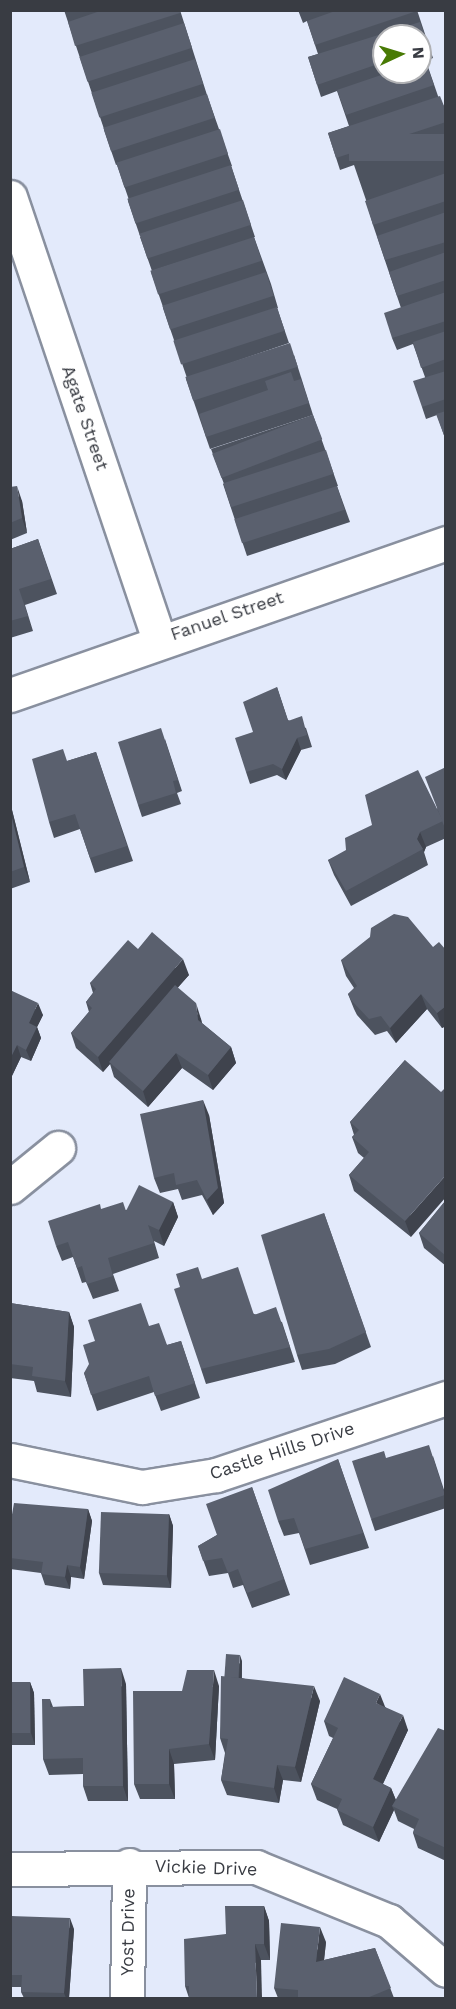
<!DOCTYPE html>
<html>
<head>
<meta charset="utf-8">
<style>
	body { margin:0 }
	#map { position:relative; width:456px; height:2009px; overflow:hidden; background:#e3eafb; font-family:"Work Sans",sans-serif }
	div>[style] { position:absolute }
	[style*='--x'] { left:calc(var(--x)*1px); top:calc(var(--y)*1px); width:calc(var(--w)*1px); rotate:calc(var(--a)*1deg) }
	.roads { filter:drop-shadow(2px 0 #89909f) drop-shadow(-2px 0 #89909f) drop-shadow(0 2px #89909f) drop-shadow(0 -2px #89909f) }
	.minor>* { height:33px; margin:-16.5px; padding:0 16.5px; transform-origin:16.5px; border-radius:16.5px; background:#fff }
	.wall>* { inset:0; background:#4d535f }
	.shaded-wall>* { inset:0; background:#3f434d }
	.building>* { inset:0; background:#5a606e; transform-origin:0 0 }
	span { translate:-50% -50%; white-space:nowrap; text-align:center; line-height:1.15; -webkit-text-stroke:6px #fff; paint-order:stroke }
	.street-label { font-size:18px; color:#393c43 }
	.frame { position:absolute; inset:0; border:12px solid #393c43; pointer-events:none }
	.north { position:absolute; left:372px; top:24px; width:60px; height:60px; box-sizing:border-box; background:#fff; border:2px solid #b0b1b4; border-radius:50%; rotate:86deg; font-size:16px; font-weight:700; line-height:24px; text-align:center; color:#393c43 }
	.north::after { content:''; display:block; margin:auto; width:21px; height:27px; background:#487a04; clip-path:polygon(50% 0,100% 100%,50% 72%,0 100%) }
</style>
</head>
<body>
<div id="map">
	<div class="roads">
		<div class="minor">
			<div style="--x:10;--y:197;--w:467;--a:71.4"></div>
			<div style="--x:10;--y:695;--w:462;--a:-19.2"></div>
			<div style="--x:10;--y:1187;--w:62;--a:-39.1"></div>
			<div style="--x:10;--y:1460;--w:135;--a:11.6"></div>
			<div style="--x:142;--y:1487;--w:75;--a:-9.2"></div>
			<div style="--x:216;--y:1475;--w:243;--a:-18.5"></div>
			<div style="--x:10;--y:1869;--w:246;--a:-0.5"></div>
			<div style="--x:256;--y:1867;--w:144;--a:22.1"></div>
			<div style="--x:389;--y:1921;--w:75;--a:40.7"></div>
			<div style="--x:127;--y:1998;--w:133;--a:-89.1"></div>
		</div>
	</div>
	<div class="wall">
		<div style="clip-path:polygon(64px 10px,180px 10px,207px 95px,232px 166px,231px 166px,255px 237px,254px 237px,271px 284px,278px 308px,277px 308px,289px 343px,187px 378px,163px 308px,200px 295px,163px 307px,151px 272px,198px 256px,152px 271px,140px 237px,183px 221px,140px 236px,128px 201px,165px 188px,129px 200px,117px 165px,174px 145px,116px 165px,104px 130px,135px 119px,104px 129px,80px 58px,121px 44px,80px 58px)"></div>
		<div style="clip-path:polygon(evenodd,298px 10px,417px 10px,433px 58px,426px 61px,438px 96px,446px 110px,446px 441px,437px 415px,426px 419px,422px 407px,425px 377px,413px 344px,397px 350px,392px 338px,401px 308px,373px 225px,366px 200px,354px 165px,340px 170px,328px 133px,349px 126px,337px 91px,321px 97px,308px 57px,318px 54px,307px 21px,303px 23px,298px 10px,384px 36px,420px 36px,420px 72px,384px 72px,384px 36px)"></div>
		<div style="clip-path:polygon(294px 355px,313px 415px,210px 449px,186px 379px)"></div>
		<div style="clip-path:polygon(313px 415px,338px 486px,337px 486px,350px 522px,247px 556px,223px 484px,224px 484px,211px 449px)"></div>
		<div style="clip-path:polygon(10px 486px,22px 501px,27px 533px,10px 540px)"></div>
		<div style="clip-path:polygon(38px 539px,57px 594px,25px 605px,33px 631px,10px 638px,10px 549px)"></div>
		<div style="clip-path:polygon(277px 687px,288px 720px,306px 728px,312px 747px,301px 750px,286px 780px,277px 775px,250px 784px,246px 772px,253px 732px)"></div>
		<div style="clip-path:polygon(165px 739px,182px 791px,177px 793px,181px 804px,142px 817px,138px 805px)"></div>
		<div style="clip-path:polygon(96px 752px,133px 861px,95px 873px,80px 829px,54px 838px,49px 822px,67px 761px)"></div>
		<div style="clip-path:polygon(446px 767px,446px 838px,426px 847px,424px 852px,428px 865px,351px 906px,334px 875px,328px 860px,437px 810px)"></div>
		<div style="clip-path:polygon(10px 802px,30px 882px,10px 889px)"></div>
		<div style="clip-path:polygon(433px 947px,446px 950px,446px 1026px,442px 1028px,427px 1009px,396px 1043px,387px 1031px,375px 1035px,357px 1015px,354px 1009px,348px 994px,354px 988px,346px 976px,341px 960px)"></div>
		<div style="clip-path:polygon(138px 949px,189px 975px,177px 988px,201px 1019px,202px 1023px,231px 1047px,236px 1063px,213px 1090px,182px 1068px,148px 1107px,114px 1077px,110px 1064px,103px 1072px,76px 1048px,71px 1033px,89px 1012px,86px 1002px,93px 993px,90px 983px)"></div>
		<div style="clip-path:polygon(10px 990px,43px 1015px,37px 1027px,41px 1038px,31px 1061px,21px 1057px,10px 1080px)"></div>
		<div style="clip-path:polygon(405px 1060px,411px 1237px,354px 1191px,349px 1175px,364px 1158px,358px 1153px,352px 1137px,354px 1135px,350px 1122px)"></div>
		<div style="clip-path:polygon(209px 1115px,224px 1203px,213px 1215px,202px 1195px,182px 1200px,178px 1189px,160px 1193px,154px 1178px)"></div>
		<div style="clip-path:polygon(446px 1200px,446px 1266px,424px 1248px,419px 1233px)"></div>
		<div style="clip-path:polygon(173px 1202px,178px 1217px,164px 1246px,154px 1241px,159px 1258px,113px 1274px,119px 1291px,93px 1299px,86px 1282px,82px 1283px,73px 1257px,62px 1261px,56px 1246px,101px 1209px,126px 1210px)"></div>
		<div style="clip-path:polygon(324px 1213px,371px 1347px,335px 1364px,302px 1370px,297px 1355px)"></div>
		<div style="clip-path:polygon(202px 1279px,254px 1314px,282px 1322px,295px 1362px,206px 1384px,201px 1369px)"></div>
		<div style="clip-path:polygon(10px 1303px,69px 1312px,74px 1327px,71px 1397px,37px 1392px,34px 1381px,10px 1378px)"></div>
		<div style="clip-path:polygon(149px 1326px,167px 1345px,181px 1341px,200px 1398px,161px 1411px,154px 1392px,97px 1411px,84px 1373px)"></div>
		<div style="clip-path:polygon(433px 1456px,446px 1496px,446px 1508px,375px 1531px,371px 1519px)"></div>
		<div style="clip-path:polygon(338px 1459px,369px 1548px,310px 1565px,299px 1533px,284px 1536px,278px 1521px)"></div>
		<div style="clip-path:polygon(252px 1487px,290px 1595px,252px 1608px,243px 1585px,233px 1588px,228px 1573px,209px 1576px,198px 1546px,217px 1535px)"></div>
		<div style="clip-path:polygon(88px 1509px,92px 1521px,84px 1579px,71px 1577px,70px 1589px,45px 1585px,41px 1573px,10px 1569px,10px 1526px)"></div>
		<div style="clip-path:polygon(169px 1514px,173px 1526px,171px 1588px,103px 1585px,99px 1573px)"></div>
		<div style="clip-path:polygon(242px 1661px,242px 1678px,320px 1701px,301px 1782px,283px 1780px,279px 1803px,227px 1795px,221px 1780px,225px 1753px,220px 1738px,225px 1677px)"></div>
		<div style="clip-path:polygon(10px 1682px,30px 1682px,34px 1693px,35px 1745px,10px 1745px)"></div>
		<div style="clip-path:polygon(126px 1684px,128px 1801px,88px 1801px,83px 1786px,83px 1774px,49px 1775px,43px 1759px,50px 1699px,53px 1707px,84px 1706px)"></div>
		<div style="clip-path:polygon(219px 1686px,215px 1760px,174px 1764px,175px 1799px,140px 1799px,134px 1784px,182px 1691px)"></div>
		<div style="clip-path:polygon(385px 1707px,408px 1730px,383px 1784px,391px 1788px,396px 1800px,446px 1731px,446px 1861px,418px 1848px,413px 1833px,414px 1829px,398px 1821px,394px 1810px,379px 1842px,343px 1825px,337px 1809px,317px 1800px,311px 1784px,333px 1738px,329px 1736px,324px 1721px)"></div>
		<div style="clip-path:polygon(264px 1906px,269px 1921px,270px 1960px,261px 1960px,189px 1998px,185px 1986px,226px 1934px)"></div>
		<div style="clip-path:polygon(10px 1916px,74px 1929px,69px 1998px,24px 1998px,21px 1992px,21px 1987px,10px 1987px)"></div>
		<div style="clip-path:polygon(326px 1942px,324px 1960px,375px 1948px,394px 1998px,278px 1998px,274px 1988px)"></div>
	</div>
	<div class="shaded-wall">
		<div style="clip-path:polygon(17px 486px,22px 501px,27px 533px,22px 518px)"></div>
		<div style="clip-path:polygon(297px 738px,301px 750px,286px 780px,282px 769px)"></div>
		<div style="clip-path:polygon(10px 802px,30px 882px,24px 867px,10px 810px)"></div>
		<div style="clip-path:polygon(420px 832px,426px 847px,424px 852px,417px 839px)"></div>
		<div style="clip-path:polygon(183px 959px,189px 975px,111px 1064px,109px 1062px,110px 1064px,103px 1072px,98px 1057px)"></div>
		<div style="clip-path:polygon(421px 994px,427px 1009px,396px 1043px,390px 1028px)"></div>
		<div style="clip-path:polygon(38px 1003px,43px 1015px,37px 1027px,41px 1038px,31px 1061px,26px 1050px,29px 1023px)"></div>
		<div style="clip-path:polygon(196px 1003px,201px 1019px,204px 1035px,198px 1020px)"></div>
		<div style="clip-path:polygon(446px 1006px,446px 1026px,442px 1028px,437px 1013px)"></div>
		<div style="clip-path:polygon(17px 1045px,21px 1057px,10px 1080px,10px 1059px)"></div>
		<div style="clip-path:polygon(231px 1047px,236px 1063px,213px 1090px,208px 1075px)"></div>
		<div style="clip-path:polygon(176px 1053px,182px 1068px,148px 1107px,143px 1091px)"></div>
		<div style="clip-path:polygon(203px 1100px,209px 1115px,224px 1203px,213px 1215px,207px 1200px)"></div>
		<div style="clip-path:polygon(446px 1175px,446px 1197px,411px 1237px,405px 1221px)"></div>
		<div style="clip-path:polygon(173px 1202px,178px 1217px,164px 1246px,159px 1230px)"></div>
		<div style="clip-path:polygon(69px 1312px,74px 1327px,71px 1397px,65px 1381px)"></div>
		<div style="clip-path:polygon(88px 1509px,92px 1521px,84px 1579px,80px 1567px)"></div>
		<div style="clip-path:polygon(169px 1514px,173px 1526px,171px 1588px,167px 1576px)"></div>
		<div style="clip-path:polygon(67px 1565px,71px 1577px,70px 1589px,65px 1577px)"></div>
		<div style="clip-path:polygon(240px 1655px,242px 1661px,241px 1688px,239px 1682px)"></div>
		<div style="clip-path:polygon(121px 1668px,126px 1684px,128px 1801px,123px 1786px)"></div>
		<div style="clip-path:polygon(214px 1670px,219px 1686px,215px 1760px,209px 1744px)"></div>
		<div style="clip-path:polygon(30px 1682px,34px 1693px,35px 1745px,31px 1733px)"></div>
		<div style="clip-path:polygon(314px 1686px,320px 1701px,301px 1782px,295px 1767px)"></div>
		<div style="clip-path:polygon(380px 1694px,386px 1709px,376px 1703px)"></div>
		<div style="clip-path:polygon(403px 1715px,408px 1730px,378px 1794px,373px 1779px)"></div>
		<div style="clip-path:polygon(169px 1749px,174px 1764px,175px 1799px,169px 1784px)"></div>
		<div style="clip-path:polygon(277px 1765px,283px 1780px,279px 1803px,274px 1788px)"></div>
		<div style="clip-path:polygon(391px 1788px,397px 1803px,392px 1806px,394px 1810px,379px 1842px,373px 1827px)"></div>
		<div style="clip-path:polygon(264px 1906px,269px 1921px,270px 1960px,264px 1944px)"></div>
		<div style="clip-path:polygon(70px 1918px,74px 1929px,69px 1998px,66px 1998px,64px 1993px)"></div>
		<div style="clip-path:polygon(320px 1927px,326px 1942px,322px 1978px,316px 1962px)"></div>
		<div style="clip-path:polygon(255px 1944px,261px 1960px,262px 1998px,257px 1998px)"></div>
	</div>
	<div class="building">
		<div style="clip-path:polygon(103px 10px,179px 10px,180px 13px,75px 46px,68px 22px)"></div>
		<div style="clip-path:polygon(338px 10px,417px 10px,417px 11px,315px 45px,307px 21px)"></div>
		<div style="clip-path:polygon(420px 22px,429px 47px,420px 50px,420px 36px,384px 36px,384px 62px,317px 85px,308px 57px)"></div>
		<div style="left:184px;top:23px;width:26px;height:110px;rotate:72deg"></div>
		<div style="left:195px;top:59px;width:26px;height:109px;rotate:72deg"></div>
		<div style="clip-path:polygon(425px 60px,434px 85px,346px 115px,337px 90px,390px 72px,420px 72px,420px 62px)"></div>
		<div style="left:207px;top:94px;width:25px;height:109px;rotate:72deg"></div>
		<div style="clip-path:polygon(440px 96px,446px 111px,446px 122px,336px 158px,328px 133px)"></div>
		<div style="left:220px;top:129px;width:26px;height:109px;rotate:72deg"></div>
		<div style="left:446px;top:134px;width:27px;height:97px;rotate:90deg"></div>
		<div style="left:231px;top:165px;width:26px;height:109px;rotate:72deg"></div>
		<div style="clip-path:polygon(446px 173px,446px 201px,373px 225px,365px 201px)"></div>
		<div style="left:243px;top:200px;width:26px;height:109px;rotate:72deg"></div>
		<div style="clip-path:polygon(446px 212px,446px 242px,385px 260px,377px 236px)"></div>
		<div style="left:254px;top:237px;width:25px;height:109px;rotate:72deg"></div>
		<div style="clip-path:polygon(446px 252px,446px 280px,397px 296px,389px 272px)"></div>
		<div style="left:266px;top:272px;width:25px;height:109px;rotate:72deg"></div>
		<div style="clip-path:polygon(446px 292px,446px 321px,392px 338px,384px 313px)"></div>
		<div style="left:277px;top:307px;width:25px;height:109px;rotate:72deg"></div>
		<div style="clip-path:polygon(446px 331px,446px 359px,421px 368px,413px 342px)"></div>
		<div style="left:290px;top:343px;width:25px;height:110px;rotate:72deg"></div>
		<div style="clip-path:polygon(446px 371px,446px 399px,422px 407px,413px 381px)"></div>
		<div style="clip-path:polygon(291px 372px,294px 381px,301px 379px,309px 403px,206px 437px,199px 414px,268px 390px,265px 381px)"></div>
		<div style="clip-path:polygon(446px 411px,446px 438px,445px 438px,436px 414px)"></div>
		<div style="left:313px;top:415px;width:26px;height:108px;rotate:69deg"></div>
		<div style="left:326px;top:450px;width:25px;height:108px;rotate:72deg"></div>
		<div style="clip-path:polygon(17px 486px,22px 518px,10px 523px,10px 487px)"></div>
		<div style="left:337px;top:486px;width:25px;height:108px;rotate:72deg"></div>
		<div style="clip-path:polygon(38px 539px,51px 579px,19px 589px,28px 616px,10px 621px,10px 549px)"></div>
		<div style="clip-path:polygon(277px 687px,288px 721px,302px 716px,307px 735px,297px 738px,282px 769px,273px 764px,246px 772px,235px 738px,253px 732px,243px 702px)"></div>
		<div style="clip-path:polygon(161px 728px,178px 780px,173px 781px,176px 793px,138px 805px,118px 742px)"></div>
		<div style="clip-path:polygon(63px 749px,67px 761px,96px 752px,127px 846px,90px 858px,75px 814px,49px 822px,32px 759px)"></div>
		<div style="clip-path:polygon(446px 767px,446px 831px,425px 777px)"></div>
		<div style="clip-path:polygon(418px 770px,443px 821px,420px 832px,417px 839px,423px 849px,346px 891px,328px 860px,346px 850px,345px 838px,372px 825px,365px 795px)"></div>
		<div style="clip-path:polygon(10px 810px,24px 867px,10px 872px)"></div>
		<div style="clip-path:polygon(394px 914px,408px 917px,433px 947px,439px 942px,446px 950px,446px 1006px,437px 1013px,421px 994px,390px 1028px,381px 1016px,369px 1019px,351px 1000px,348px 994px,357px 986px,341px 960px,370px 937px,371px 928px)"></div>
		<div style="clip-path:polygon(152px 932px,183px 959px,98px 1057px,71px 1033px,92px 1008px,86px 1002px,96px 989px,90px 983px,128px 940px,138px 949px)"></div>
		<div style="clip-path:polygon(175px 985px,196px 1003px,198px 1020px,231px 1047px,208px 1075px,176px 1053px,143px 1091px,109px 1062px)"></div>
		<div style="clip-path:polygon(10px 990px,38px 1003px,29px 1023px,37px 1027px,26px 1050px,17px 1045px,10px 1059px)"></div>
		<div style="clip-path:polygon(405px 1060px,441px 1092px,446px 1087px,446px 1175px,405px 1221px,349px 1175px,369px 1152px,352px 1137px,359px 1130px,350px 1122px)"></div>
		<div style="clip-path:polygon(203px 1100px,218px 1188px,207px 1200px,197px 1180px,176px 1185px,174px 1173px,154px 1178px,140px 1114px)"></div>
		<div style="clip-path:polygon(139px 1185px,173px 1202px,159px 1230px,148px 1225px,154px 1243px,108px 1258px,113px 1276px,87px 1284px,82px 1266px,77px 1268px,68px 1242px,56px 1246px,48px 1221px,100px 1204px,101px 1209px,123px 1202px,126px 1211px)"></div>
		<div style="clip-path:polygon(446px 1200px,446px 1256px,419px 1233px)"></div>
		<div style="clip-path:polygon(324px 1213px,366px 1332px,329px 1349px,297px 1355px,261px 1235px)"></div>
		<div style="clip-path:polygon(198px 1267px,202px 1279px,238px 1267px,254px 1315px,276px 1307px,290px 1347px,201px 1369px,174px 1289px,180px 1287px,176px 1274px)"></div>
		<div style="clip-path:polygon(10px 1303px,69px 1312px,65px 1381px,32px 1376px,33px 1367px,10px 1364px)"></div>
		<div style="clip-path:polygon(141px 1303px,149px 1326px,159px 1323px,167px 1345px,181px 1341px,195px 1383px,155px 1396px,149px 1376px,91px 1395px,84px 1373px,89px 1364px,83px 1345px,95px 1341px,88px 1320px)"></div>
		<div style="clip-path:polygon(429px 1445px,445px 1495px,371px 1519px,352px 1461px,384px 1451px,386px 1458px)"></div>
		<div style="clip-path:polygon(338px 1459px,363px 1533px,305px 1549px,294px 1518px,278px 1521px,268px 1490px)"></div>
		<div style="clip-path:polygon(252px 1487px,284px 1579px,247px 1593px,238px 1569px,228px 1573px,222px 1558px,203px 1561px,198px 1546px,217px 1535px,206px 1504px)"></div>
		<div style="clip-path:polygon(14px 1503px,88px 1509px,80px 1567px,67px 1565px,65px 1577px,41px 1574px,43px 1562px,10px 1558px,10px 1526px)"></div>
		<div style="left:101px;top:1512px;width:68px;height:61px;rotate:2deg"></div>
		<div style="left:226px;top:1654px;width:14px;height:23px;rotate:4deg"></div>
		<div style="clip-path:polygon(121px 1668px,123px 1786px,83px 1786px,83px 1758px,43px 1759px,42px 1699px,50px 1699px,50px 1707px,84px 1706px,83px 1669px)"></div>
		<div style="clip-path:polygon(187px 1670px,214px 1670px,209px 1744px,169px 1749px,169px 1784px,134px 1784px,133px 1691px,182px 1691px)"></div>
		<div style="clip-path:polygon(221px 1676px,314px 1686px,295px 1767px,277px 1765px,274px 1788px,221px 1780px,228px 1739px,220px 1738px)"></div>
		<div style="clip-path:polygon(344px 1677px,380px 1694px,376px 1703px,403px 1715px,373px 1779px,391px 1788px,373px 1827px,337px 1810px,342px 1799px,311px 1784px,338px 1728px,324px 1721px)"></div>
		<div style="left:10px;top:1682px;width:20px;height:51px"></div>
		<div style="clip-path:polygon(438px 1728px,446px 1731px,446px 1848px,413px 1833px,419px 1819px,392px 1806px)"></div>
		<div style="clip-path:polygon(225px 1906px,264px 1906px,264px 1944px,255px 1944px,257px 1998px,189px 1998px,189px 1986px,185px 1986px,184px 1939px,226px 1934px)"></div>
		<div style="clip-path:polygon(10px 1916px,70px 1918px,64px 1993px,21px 1992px,22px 1975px,10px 1975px)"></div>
		<div style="clip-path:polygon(281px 1923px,320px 1927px,316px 1962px,375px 1948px,391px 1988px,367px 1998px,298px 1998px,298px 1990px,274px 1988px)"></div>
	</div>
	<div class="street-label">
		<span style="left:85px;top:418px;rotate:71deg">Agate Street</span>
		<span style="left:227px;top:616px;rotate:-19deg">Fanuel Street</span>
		<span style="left:282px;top:1451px;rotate:-18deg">Castle Hills Drive</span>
		<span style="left:206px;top:1868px;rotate:2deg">Vickie Drive</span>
		<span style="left:128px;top:1932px;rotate:-89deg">Yost Drive</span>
	</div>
	<div class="frame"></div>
	<div class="north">N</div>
</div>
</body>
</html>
